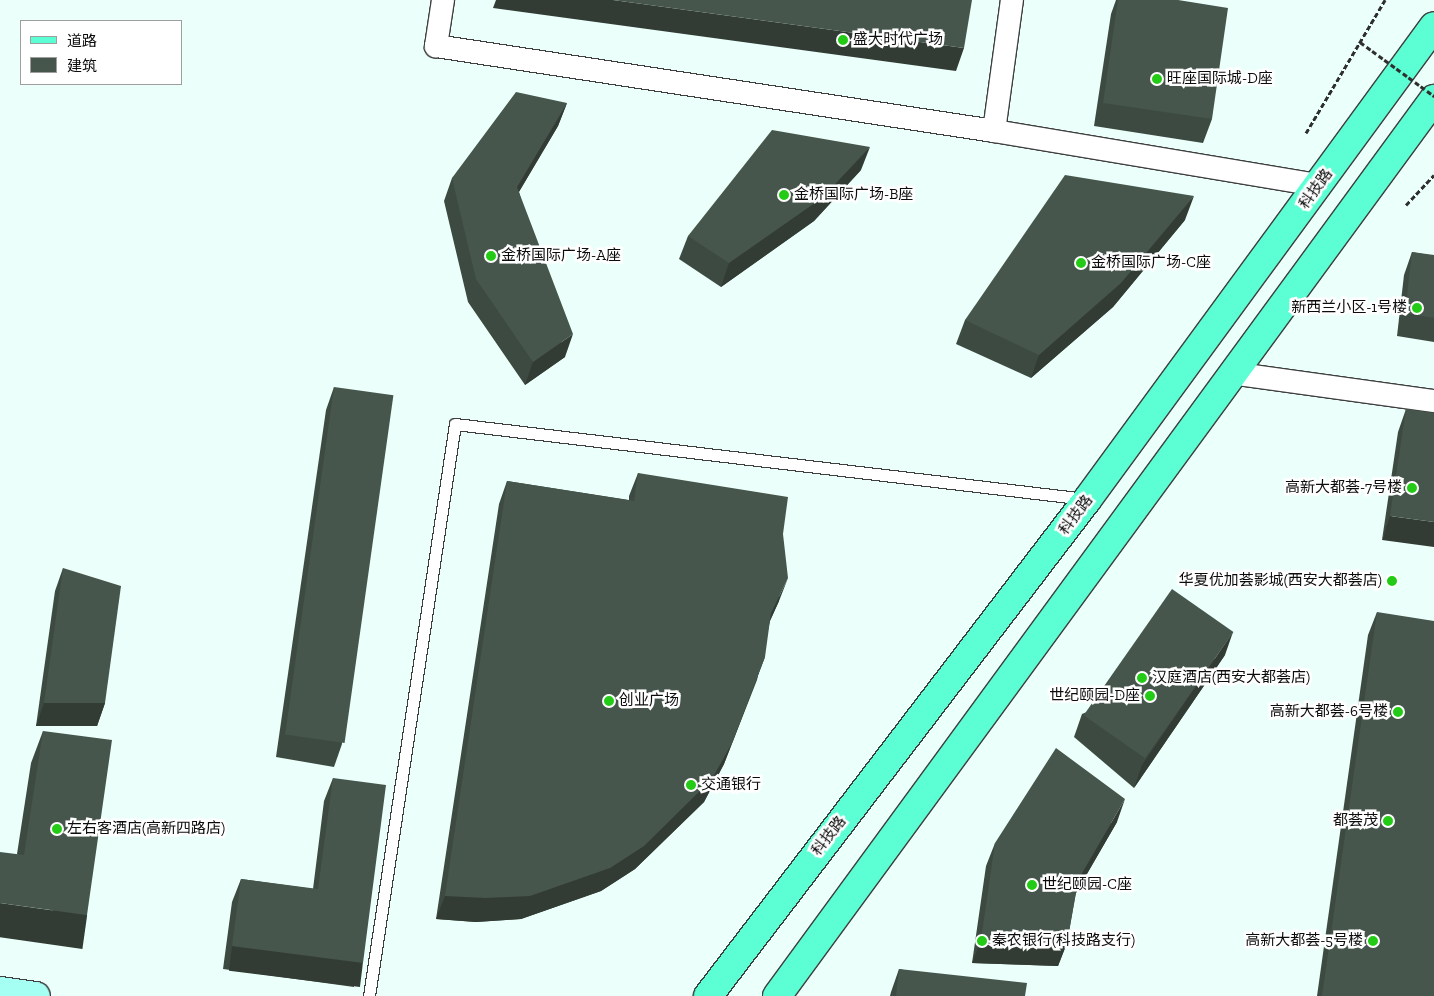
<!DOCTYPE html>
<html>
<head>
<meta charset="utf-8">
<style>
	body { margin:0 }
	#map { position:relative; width:1434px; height:996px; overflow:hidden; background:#ebfffb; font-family:"Zilla Slab","Noto Sans SC",serif }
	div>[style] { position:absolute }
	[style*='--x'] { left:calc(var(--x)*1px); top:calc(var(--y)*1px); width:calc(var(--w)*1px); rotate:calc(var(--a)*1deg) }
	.path>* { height:3px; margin-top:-1.5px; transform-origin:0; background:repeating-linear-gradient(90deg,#2e2e2e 0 5px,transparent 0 7.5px) }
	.roads { filter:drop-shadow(1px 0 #3f3f3f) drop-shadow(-1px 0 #3f3f3f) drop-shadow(0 1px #3f3f3f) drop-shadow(0 -1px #3f3f3f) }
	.lane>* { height:11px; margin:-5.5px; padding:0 5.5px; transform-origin:5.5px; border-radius:5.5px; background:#fff }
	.street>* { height:22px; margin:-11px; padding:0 11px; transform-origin:11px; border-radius:11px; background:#fff }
	.secondary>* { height:28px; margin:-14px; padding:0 14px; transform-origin:14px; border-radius:14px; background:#a6fff3 }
	.primary>* { height:28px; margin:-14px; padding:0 14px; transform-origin:14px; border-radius:14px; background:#5bffd3 }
	.path-bridge>* { height:3px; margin-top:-1.5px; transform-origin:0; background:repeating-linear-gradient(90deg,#2e2e2e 0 5px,transparent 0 7.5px) }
	.wall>* { inset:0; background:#3d4a41 }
	.shaded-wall>* { inset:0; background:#323c35; transform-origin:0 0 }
	.building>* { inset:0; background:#47564c; transform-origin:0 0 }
	.dots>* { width:14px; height:14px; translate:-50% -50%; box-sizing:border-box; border:2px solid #fff; border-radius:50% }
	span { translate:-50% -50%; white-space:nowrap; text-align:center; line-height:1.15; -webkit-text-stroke:5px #fff; paint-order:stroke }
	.poi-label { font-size:15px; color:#0c0c0c }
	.left { translate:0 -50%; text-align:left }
	.right { translate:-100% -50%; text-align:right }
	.street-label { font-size:15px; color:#0c0c0c }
	.legend { position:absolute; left:20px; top:20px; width:162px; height:65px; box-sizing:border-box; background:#fff; border:1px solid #9e9e9e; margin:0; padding:6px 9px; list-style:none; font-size:15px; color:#0c0c0c }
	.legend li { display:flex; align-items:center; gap:10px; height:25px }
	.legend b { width:25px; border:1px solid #9e9e9e }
</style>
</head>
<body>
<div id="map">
	<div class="path">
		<div style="--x:1306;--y:133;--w:155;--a:-59.3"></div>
		<div style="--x:1406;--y:205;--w:41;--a:-47"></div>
	</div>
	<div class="roads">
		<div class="lane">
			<div style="--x:369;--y:996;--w:578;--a:-81.45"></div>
			<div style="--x:455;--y:424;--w:635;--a:6.78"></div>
		</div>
		<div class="street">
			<div style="--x:443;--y:0;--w:47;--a:98.7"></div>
			<div style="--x:436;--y:46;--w:564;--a:8.66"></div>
			<div style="--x:994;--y:131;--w:328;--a:9.5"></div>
			<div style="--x:994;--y:131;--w:132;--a:-82.2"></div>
			<div style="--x:1231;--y:373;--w:205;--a:7.9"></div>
		</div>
		<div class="secondary">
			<div style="--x:0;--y:991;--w:36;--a:8"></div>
		</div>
		<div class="primary">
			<div style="--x:708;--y:996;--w:624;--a:-52.62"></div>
			<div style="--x:1087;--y:500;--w:587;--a:-53.79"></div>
			<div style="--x:777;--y:996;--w:1112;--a:-53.78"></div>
		</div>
	</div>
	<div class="path-bridge">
		<div style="--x:1360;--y:42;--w:92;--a:36.1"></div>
	</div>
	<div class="wall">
		<div style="clip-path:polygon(1116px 0,1178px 0,1212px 119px,1203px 143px,1094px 126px,1111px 14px)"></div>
		<div style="clip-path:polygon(567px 103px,558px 126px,519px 192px,565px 357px,525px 385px,468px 302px,444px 201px,452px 178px)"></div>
		<div style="clip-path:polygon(861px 170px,814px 221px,721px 287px,679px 259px,688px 236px)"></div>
		<div style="clip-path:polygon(1185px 220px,1113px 307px,1031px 378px,956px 344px,965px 320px)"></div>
		<div style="clip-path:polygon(1412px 252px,1434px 256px,1434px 342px,1397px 336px,1404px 275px)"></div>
		<div style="clip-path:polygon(334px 387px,342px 744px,334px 767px,276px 757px,326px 410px)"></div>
		<div style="clip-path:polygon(1406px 409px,1434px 413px,1382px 540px,1398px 432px)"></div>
		<div style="clip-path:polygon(638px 473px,783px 534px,779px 601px,770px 621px,757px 680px,724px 764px,704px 802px,635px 869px,601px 891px,521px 919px,476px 922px,436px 919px,499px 504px,507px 481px,629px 500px,629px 496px)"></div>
		<div style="clip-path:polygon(63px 568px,105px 703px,97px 726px,36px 726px,55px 591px)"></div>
		<div style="clip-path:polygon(1377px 612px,1434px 996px,1317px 996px,1368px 635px)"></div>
		<div style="clip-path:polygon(1225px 655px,1134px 788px,1074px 737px,1082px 714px)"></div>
		<div style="clip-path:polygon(43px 731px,87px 915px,76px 948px,17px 854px,31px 763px)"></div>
		<div style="clip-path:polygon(333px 778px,354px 987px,223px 969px,232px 902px,241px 879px,313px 889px,324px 801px)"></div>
		<div style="clip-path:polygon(1117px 822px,1076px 893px,1067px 943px,1058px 966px,972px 963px,986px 866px,995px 843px)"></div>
		<div style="clip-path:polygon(899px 969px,1025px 996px,890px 996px,891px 992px)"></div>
	</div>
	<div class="shaded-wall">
		<div style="clip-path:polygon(496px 0,613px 0,964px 48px,956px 71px,493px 8px)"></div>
		<div style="clip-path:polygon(567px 103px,558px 126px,508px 210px,517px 187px)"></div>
		<div style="clip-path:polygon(870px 147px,861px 170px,814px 221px,721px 287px,729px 263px)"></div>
		<div style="clip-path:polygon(1194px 196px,1185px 220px,1113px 307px,1031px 378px,1039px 355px)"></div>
		<div style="clip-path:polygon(573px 334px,565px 357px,525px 385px,533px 362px)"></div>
		<div style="clip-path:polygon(1390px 516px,1434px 522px,1434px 547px,1382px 540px)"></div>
		<div style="clip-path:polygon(788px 578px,779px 601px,763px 636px,771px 613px)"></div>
		<div style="clip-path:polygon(1233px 632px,1225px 655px,1134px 788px,1142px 765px)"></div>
		<div style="clip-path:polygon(765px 657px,724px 764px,704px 802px,635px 869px,601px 891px,521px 919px,476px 922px,436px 919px,445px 896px)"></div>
		<div style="clip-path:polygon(44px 703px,105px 703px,97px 726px,36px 726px)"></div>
		<div style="clip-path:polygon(1125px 799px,1117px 822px,1070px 903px,1078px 880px)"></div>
		<div style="left:0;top:903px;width:88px;height:34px;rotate:8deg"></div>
		<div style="clip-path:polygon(981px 940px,1067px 943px,1058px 966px,972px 963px)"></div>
		<div style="left:232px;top:946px;width:132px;height:25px;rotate:7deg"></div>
	</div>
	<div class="building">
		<div style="clip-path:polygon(613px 0,972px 0,964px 48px)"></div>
		<div style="clip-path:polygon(1118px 0,1178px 0,1228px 8px,1212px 119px,1103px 103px)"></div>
		<div style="clip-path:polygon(516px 92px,567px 103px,517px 187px,573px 334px,533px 362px,476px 279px,452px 178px)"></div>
		<div style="clip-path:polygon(772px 130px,870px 147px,822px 198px,729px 263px,688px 236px)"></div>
		<div style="clip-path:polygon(1065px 175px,1194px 196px,1121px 283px,1039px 355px,965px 320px)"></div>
		<div style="clip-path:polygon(1412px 252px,1434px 255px,1434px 318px,1405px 313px)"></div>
		<div style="left:334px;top:387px;width:60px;height:351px;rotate:8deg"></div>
		<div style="clip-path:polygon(1406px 409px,1434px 413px,1434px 522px,1390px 516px)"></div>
		<div style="clip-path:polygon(638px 473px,788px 497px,783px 534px,788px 578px,771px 613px,765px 657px,733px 741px,712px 779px,644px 846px,610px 868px,530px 896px,485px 898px,445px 896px,507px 481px,634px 501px)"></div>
		<div style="clip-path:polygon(63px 568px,121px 586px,105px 703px,44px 703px)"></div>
		<div style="left:1172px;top:589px;width:75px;height:154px;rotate:35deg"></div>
		<div style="clip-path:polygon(1377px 612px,1434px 621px,1434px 996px,1322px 996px)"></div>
		<div style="clip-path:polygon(43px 731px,112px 740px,87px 915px,0 903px,0 852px,24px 855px)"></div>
		<div style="clip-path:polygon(1056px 748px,1125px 799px,1078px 880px,1067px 943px,981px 940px,995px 843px)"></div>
		<div style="clip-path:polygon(333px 778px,386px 785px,363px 963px,232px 946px,241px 879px,318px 889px)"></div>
		<div style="clip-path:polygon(899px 969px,1027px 983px,1025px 996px,896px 996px)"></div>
	</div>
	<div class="dots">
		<div style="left:843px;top:40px;background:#23ca16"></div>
		<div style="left:1157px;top:79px;background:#23ca16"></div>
		<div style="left:784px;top:195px;background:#23ca16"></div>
		<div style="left:491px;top:256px;background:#23ca16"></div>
		<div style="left:1081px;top:263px;background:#23ca16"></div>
		<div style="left:1417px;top:308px;background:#23ca16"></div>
		<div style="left:1412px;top:488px;background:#23ca16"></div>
		<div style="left:1392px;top:581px;background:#23ca16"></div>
		<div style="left:1142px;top:678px;background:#23ca16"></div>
		<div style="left:1150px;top:696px;background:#23ca16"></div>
		<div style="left:609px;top:701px;background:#23ca16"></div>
		<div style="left:1398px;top:712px;background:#23ca16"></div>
		<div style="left:691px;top:785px;background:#23ca16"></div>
		<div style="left:1388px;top:821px;background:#23ca16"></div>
		<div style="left:57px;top:829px;background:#23ca16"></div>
		<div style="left:1032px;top:885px;background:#23ca16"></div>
		<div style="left:982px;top:941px;background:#23ca16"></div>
		<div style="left:1373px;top:941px;background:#23ca16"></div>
	</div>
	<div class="poi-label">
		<span class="left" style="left:853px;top:40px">盛大时代广场</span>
		<span class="left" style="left:1167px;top:79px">旺座国际城-D座</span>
		<span class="left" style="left:794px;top:195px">金桥国际广场-B座</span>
		<span class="left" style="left:501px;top:256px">金桥国际广场-A座</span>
		<span class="left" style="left:1091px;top:263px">金桥国际广场-C座</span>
		<span class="right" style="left:1407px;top:308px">新西兰小区-1号楼</span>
		<span class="right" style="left:1402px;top:488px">高新大都荟-7号楼</span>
		<span class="right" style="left:1382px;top:581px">华夏优加荟影城(西安大都荟店)</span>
		<span class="left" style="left:1152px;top:678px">汉庭酒店(西安大都荟店)</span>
		<span class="right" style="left:1140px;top:696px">世纪颐园-D座</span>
		<span class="left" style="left:619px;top:701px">创业广场</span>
		<span class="right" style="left:1388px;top:712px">高新大都荟-6号楼</span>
		<span class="left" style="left:701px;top:785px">交通银行</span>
		<span class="right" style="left:1378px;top:821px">都荟茂</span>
		<span class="left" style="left:67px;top:829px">左右客酒店(高新四路店)</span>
		<span class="left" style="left:1042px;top:885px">世纪颐园-C座</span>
		<span class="left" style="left:992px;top:941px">秦农银行(科技路支行)</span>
		<span class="right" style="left:1363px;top:941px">高新大都荟-5号楼</span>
	</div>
	<div class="street-label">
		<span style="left:1316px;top:189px;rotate:-54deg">科技路</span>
		<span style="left:1076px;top:515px;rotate:-53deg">科技路</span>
		<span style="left:829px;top:836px;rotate:-52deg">科技路</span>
	</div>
	<ul class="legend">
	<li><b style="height:6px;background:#5bffd3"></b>道路</li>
	<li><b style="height:14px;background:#47564c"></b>建筑</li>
	</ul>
</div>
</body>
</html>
